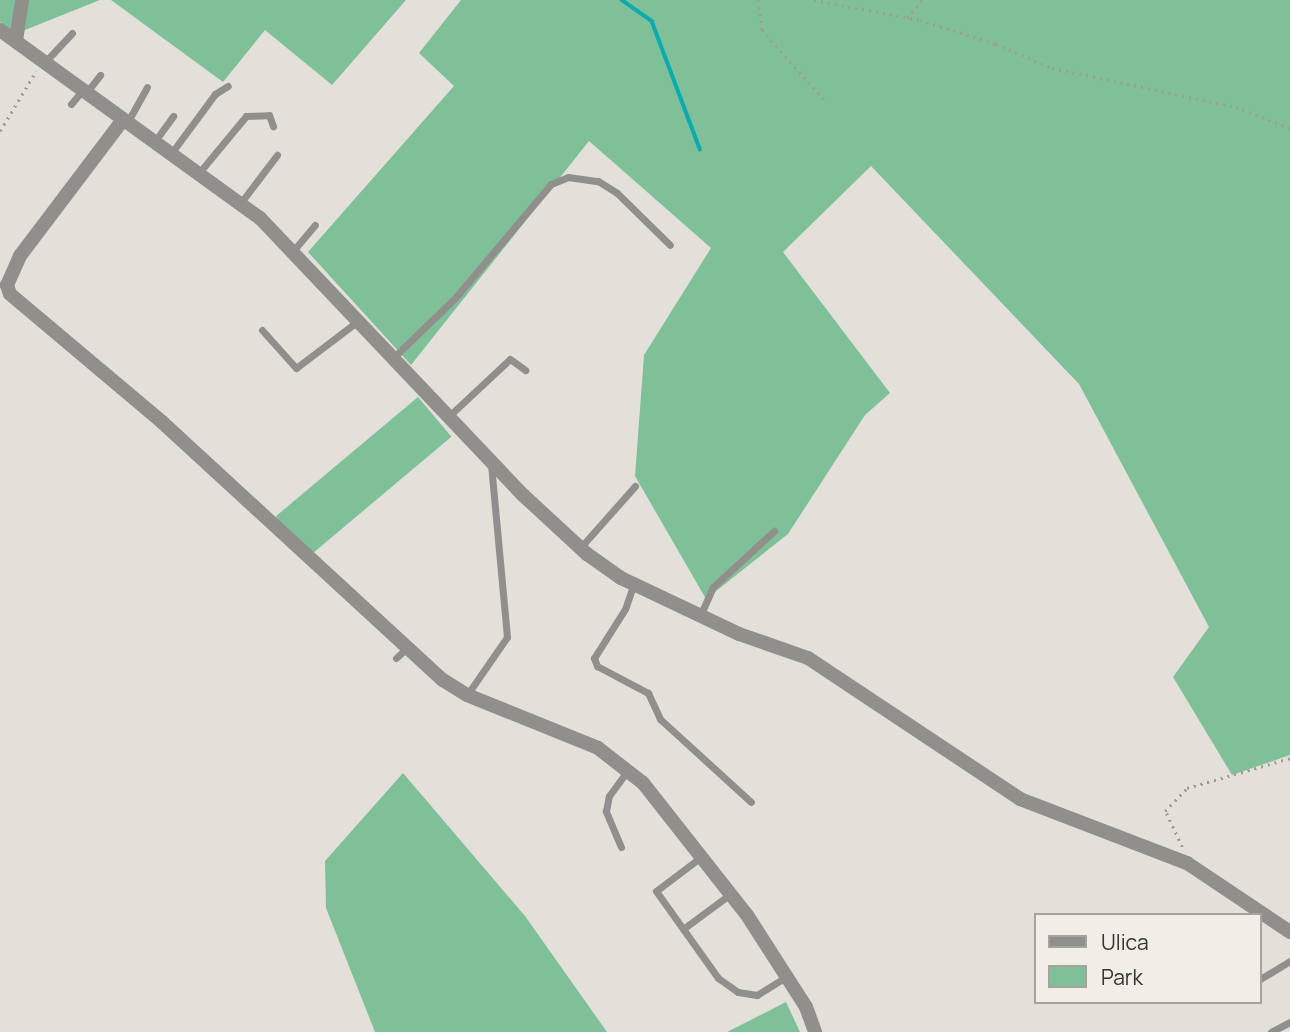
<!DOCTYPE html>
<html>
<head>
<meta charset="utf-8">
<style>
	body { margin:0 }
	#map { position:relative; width:1290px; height:1032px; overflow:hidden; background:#e3e0da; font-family:Manrope,sans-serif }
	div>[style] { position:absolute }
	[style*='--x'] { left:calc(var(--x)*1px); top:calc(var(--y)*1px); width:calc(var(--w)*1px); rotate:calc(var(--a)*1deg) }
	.green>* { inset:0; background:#7fc098; transform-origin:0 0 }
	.stream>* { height:3.5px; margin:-1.75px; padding:0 1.75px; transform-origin:1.75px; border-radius:1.75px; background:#08acaf }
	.path>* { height:2.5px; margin-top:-1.25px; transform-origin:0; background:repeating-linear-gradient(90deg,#9f9c98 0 2px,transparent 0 7px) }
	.service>* { height:7px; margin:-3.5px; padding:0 3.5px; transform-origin:3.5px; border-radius:3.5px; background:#918f8c }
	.minor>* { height:14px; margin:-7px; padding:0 7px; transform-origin:7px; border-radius:7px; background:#918f8c }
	span { translate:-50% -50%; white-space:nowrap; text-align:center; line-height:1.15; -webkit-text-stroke:6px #f1ede7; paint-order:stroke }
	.legend { position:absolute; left:1034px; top:913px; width:228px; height:91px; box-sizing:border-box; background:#f1ede7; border:2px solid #a6a39e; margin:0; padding:9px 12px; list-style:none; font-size:21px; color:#353331 }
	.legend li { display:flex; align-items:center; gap:14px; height:35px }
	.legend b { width:35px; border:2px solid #a6a39e }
</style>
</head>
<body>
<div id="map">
	<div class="green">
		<div style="clip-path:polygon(0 0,15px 0,12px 31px,0 22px)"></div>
		<div style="clip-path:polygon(24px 0,100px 0,20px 32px)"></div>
		<div style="clip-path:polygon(111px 0,406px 0,332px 85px,265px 30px,223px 82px)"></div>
		<div style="clip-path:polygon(461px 0,1290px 0,1290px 755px,1232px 775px,1173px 677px,1209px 627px,1079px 384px,871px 166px,783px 252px,890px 393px,865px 415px,788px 534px,706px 599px,635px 476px,644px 355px,711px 248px,589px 141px,411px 365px,308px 252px,454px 86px,419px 53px)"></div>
		<div style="left:418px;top:397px;width:52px;height:186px;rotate:50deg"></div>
		<div style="clip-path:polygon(403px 773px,525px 916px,607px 1032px,375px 1032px,326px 908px,325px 861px)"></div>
		<div style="clip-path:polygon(786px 1002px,800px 1032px,727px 1032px)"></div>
	</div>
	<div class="stream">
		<div style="--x:622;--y:0;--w:37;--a:35"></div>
		<div style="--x:652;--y:21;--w:137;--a:69.4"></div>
	</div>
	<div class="path">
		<div style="--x:758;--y:0;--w:30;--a:82"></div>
		<div style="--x:762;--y:30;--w:93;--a:48.1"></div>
		<div style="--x:814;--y:0;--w:108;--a:10.7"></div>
		<div style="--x:920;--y:20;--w:80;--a:17.5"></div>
		<div style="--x:996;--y:44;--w:61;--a:23.2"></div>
		<div style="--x:1052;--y:68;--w:188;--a:12"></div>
		<div style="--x:1236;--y:107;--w:58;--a:21.3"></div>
		<div style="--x:907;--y:18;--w:23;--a:-50"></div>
		<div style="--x:0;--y:131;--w:70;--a:-59"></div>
		<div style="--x:1182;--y:847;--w:40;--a:-115"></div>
		<div style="--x:1165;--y:811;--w:32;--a:-46"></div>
		<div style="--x:1187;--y:788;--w:107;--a:-16.2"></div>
	</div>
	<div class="service">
		<div style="--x:44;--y:63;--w:41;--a:-47"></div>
		<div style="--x:86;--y:93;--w:23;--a:-52"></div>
		<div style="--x:71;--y:104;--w:17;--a:-50"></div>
		<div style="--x:127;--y:123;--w:41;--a:-60.9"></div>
		<div style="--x:155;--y:141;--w:31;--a:-54"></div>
		<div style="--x:170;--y:155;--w:76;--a:-53.6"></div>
		<div style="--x:215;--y:94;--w:15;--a:-32"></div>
		<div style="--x:198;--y:174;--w:75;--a:-50.4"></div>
		<div style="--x:246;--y:116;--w:23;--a:-2"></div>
		<div style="--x:269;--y:115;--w:12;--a:70"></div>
		<div style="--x:239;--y:205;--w:63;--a:-52.8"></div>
		<div style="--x:293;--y:251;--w:34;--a:-50"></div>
		<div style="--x:262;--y:330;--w:51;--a:48.2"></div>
		<div style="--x:296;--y:368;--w:78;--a:-37.2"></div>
		<div style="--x:393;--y:358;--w:86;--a:-44.1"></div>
		<div style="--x:455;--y:298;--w:149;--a:-49.9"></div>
		<div style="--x:551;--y:184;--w:18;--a:-22"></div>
		<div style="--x:568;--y:177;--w:30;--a:8"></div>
		<div style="--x:598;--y:181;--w:22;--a:32"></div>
		<div style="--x:617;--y:193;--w:74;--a:44.5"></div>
		<div style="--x:449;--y:416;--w:83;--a:-43.1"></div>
		<div style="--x:510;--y:359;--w:19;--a:36"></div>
		<div style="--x:580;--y:548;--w:83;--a:-48.4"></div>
		<div style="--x:633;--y:586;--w:24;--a:109"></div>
		<div style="--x:625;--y:609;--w:58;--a:122.3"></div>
		<div style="--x:594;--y:658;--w:9;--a:69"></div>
		<div style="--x:597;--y:666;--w:58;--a:27.9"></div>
		<div style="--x:648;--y:693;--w:29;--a:65"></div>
		<div style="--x:660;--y:719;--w:123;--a:42.4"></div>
		<div style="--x:700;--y:616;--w:32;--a:-66"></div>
		<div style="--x:713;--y:587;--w:83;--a:-42.6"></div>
		<div style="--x:396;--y:658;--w:16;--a:-43"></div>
		<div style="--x:467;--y:695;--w:70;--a:-55.4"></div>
		<div style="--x:507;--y:637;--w:172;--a:-95.3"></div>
		<div style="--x:621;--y:847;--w:39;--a:-113"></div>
		<div style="--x:606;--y:811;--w:15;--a:-79"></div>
		<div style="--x:609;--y:796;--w:32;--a:-54"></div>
		<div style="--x:701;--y:857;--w:56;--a:142.9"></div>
		<div style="--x:656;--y:891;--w:107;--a:54.5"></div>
		<div style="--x:718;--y:978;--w:24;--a:35"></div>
		<div style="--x:738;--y:992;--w:19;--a:9"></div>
		<div style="--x:757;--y:995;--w:34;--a:-32"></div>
		<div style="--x:683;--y:929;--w:57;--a:-36.5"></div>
		<div style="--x:1260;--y:979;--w:35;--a:-31"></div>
		<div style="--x:1271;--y:1032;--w:21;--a:-28"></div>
	</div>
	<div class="minor">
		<div style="--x:0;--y:30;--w:321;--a:35.9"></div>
		<div style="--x:260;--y:218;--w:382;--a:46.5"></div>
		<div style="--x:523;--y:495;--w:87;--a:42.7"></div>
		<div style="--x:587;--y:554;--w:42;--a:35.2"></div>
		<div style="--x:621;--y:578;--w:131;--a:25.4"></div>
		<div style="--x:739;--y:634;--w:73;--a:19.2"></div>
		<div style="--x:808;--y:658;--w:255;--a:33.6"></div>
		<div style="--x:1020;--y:799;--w:179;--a:21"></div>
		<div style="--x:1187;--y:863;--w:124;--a:33.8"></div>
		<div style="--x:16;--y:41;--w:41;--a:-81.7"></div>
		<div style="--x:122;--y:121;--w:169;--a:127.1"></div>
		<div style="--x:20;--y:256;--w:32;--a:114"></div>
		<div style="--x:7;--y:285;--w:9;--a:72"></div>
		<div style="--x:10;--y:294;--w:199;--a:40.1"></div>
		<div style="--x:162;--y:422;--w:381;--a:42.6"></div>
		<div style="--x:443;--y:680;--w:28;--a:32"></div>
		<div style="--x:467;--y:695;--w:141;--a:22"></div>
		<div style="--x:598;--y:748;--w:57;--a:37.9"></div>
		<div style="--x:643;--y:783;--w:168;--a:51.8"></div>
		<div style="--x:747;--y:915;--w:109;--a:57.3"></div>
		<div style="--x:806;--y:1007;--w:27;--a:70"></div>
	</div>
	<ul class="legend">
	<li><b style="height:9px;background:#918f8c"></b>Ulica</li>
	<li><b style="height:19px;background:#7fc098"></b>Park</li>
	</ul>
</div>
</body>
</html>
